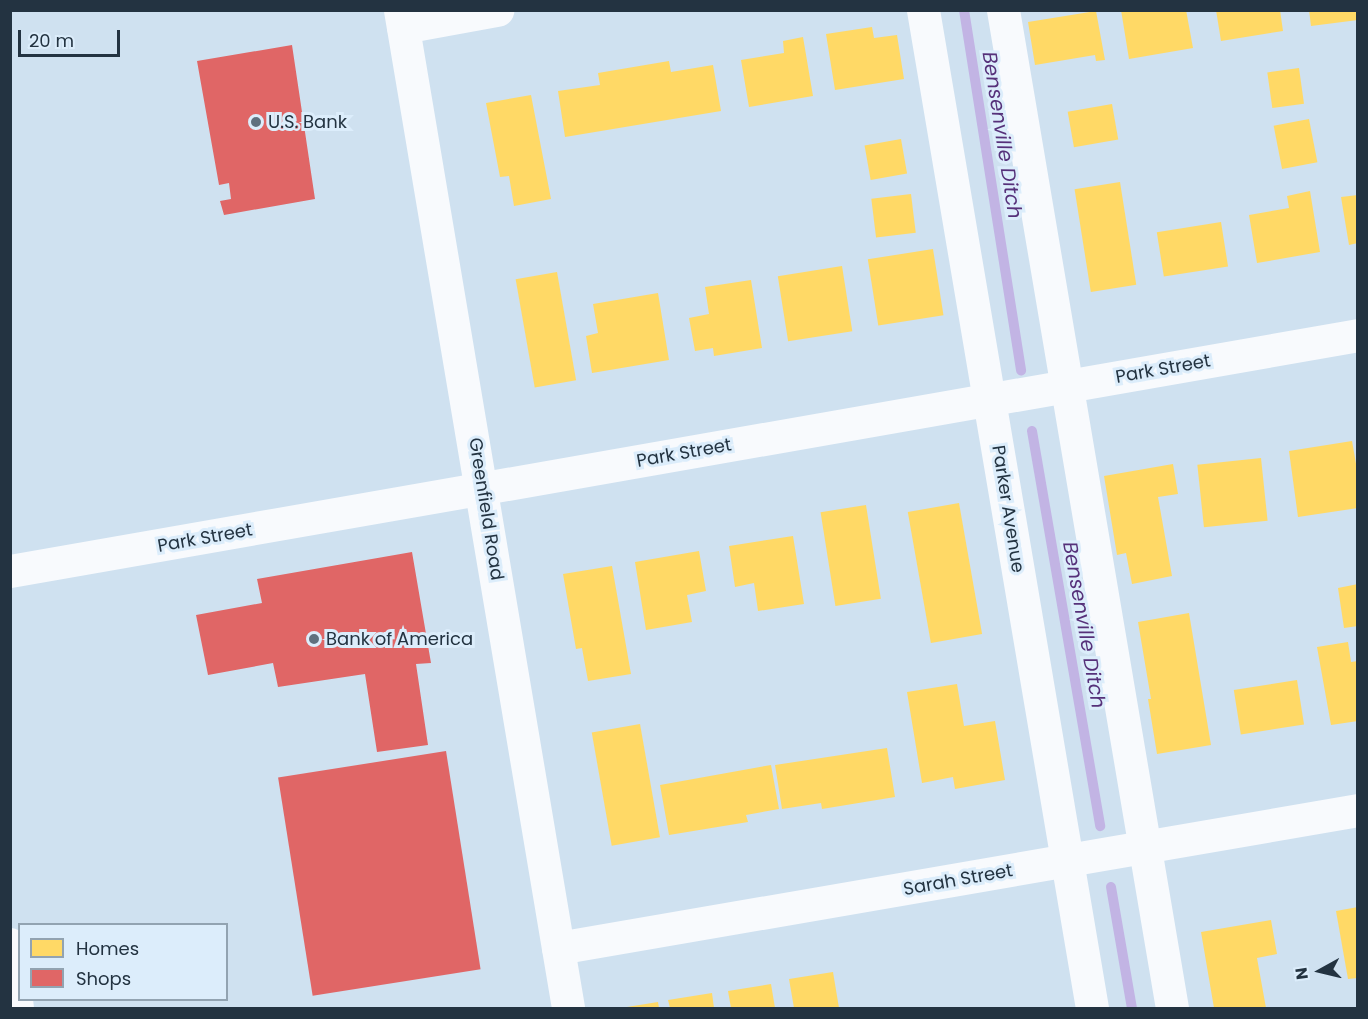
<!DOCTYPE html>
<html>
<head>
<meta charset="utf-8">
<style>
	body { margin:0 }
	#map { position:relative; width:1368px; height:1019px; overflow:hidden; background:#cfe1f0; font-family:Poppins,sans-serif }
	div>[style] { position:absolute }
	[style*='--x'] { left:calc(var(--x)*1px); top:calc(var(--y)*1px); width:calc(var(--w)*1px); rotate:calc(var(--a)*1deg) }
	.homes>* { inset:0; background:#ffd966; transform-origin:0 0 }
	.shops>* { inset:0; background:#e06666; transform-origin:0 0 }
	.stream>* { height:10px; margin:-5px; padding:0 5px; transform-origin:5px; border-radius:5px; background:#c2b4e4 }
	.minor>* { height:33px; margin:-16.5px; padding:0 16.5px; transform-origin:16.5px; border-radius:16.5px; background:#f8fafd }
	.major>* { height:33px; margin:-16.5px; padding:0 16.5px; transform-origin:16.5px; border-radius:16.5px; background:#f8fafd }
	.dots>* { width:16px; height:16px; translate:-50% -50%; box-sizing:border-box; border:3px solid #dcedfb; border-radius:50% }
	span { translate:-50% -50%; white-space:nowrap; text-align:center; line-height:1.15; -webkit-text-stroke:6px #dcedfb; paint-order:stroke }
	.poi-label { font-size:18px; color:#233341 }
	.left { translate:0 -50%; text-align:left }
	.street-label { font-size:18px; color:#233341 }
	.water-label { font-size:20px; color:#56317a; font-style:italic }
	.frame { position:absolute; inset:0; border:12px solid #233341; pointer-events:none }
	.legend { position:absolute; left:18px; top:923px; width:210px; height:78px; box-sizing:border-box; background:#dcedfb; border:2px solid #92a3b1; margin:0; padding:8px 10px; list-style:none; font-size:18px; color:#233341 }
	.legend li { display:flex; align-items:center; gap:12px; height:30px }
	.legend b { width:30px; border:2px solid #92a3b1 }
	.north { position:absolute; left:1290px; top:941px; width:60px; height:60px; -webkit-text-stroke:4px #dcedfb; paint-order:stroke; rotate:262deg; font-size:16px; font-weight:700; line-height:24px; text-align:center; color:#233341 }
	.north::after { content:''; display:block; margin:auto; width:21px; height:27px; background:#233341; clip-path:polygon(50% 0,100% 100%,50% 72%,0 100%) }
	.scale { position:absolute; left:18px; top:30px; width:102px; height:27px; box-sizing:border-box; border:3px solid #233341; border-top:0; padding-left:8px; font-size:18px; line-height:21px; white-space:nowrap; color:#233341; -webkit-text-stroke:4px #dcedfb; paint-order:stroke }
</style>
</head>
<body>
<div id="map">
	<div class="homes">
		<div style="clip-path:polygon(1121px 10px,1186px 10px,1193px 48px,1129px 59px)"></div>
		<div style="clip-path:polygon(1216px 10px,1280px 10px,1283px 31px,1221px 41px)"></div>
		<div style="clip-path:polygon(1309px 10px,1358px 10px,1358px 20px,1311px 26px)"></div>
		<div style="clip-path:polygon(1096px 11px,1105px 60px,1096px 61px,1095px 55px,1035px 65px,1028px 22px)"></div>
		<div style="clip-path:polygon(872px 27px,874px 38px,897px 35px,904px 79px,835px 90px,826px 34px)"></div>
		<div style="clip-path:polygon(803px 37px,813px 96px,749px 107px,741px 60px,784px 53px,783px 41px)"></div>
		<div style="clip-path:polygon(669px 61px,671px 72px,713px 65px,721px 111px,565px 137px,558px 91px,600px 85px,598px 73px)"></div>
		<div style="left:1299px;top:68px;width:36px;height:32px;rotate:82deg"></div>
		<div style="clip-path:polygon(531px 95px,551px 199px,514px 206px,509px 176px,500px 177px,486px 103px)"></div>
		<div style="left:1112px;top:104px;width:36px;height:45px;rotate:80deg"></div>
		<div style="left:1309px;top:119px;width:44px;height:36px;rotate:79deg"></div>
		<div style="left:901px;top:139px;width:35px;height:37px;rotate:80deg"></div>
		<div style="left:1120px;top:182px;width:104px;height:46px;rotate:81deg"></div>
		<div style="clip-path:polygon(1310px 191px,1320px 252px,1257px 263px,1249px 215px,1289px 208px,1287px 196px)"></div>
		<div style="left:911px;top:194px;width:39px;height:40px;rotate:83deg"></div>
		<div style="clip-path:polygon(1358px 195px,1358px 243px,1349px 245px,1341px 197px)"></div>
		<div style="left:1221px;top:222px;width:45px;height:65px;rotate:81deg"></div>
		<div style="left:933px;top:249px;width:67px;height:66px;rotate:81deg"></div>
		<div style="left:842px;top:266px;width:66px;height:65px;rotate:81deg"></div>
		<div style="left:557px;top:272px;width:110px;height:42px;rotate:80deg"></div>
		<div style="clip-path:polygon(751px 280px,762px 348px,714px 356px,713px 348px,695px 351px,689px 318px,709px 314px,705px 287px)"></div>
		<div style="clip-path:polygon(658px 293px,669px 360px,592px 373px,586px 336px,598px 333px,593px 304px)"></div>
		<div style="clip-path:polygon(1352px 441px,1358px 475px,1358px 508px,1298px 517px,1289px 451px)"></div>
		<div style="left:1261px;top:458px;width:63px;height:64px;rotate:84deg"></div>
		<div style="clip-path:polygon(1173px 464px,1178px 494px,1158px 497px,1172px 576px,1132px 584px,1126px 553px,1117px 555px,1104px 476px)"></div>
		<div style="left:959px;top:503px;width:133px;height:52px;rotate:80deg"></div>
		<div style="left:866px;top:505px;width:95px;height:46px;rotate:81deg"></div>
		<div style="clip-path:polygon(793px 536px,804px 604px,758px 611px,754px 583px,735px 587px,729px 546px)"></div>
		<div style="clip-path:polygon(699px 551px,706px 591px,687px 595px,692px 622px,646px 630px,635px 562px)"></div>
		<div style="clip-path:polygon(612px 566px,631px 674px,588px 681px,582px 648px,576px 649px,563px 574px)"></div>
		<div style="clip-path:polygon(1358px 584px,1358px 626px,1344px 628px,1338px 588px)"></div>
		<div style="clip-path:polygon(1189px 613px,1211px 745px,1157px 754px,1148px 699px,1151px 699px,1138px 622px)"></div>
		<div style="clip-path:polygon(1348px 642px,1351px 662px,1358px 661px,1358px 721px,1331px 725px,1317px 647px)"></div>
		<div style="left:1297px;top:680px;width:45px;height:64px;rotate:81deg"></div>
		<div style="clip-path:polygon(957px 684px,964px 726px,995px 721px,1005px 780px,955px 789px,953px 777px,922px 783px,907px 692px)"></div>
		<div style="left:640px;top:724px;width:115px;height:49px;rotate:80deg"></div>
		<div style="clip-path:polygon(887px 748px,895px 797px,822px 809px,821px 803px,782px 809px,775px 765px)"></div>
		<div style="clip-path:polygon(771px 765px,779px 809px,746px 815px,748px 822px,669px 835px,660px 785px)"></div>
		<div style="clip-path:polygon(1358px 907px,1358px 978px,1348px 979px,1336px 911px)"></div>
		<div style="clip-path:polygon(1271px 920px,1277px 954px,1257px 958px,1266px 1008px,1214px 1008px,1201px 932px)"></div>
		<div style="clip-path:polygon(833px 972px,839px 1008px,794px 1008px,789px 979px)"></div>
		<div style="clip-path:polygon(771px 984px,775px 1008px,731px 1008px,728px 991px)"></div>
		<div style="clip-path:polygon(712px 993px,714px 1008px,670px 1008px,668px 1000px)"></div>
		<div style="clip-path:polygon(658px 1002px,659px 1008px,627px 1008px,627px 1007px)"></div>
	</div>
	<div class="shops">
		<div style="clip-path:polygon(292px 45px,315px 199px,224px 215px,220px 201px,231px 199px,229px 183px,219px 185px,197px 61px)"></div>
		<div style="clip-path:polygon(412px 552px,431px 663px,416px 664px,428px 745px,377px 752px,365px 674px,278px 687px,273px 663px,208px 675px,196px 615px,262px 603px,257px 579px)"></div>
		<div style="left:446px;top:751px;width:221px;height:170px;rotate:81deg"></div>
	</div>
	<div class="stream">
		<div style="--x:964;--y:10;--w:365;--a:81"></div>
		<div style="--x:1032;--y:431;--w:401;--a:80.2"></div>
		<div style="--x:1111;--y:887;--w:123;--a:80.2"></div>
	</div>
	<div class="minor">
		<div style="--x:400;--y:10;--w:1012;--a:80.44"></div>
		<div style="--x:923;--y:10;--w:1012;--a:80.39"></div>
		<div style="--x:1003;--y:10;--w:1012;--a:80.39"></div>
		<div style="--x:403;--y:27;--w:96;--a:-10.3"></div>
		<div style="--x:10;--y:571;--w:1369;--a:-9.93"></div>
		<div style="--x:558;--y:948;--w:812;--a:-9.79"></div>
	</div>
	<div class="major">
		<div style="--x:10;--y:944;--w:64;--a:83.8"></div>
	</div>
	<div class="dots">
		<div style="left:256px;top:122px;background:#5f707e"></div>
		<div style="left:314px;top:639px;background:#5f707e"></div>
	</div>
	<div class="poi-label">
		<span class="left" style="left:268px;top:122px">U.S. Bank</span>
		<span class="left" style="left:326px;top:639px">Bank of America</span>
	</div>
	<div class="street-label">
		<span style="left:1163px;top:369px;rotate:-10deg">Park Street</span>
		<span style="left:684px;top:453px;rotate:-10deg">Park Street</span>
		<span style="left:486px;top:509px;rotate:81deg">Greenfield Road</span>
		<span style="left:1008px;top:509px;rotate:81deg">Parker Avenue</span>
		<span style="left:205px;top:538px;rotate:-10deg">Park Street</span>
		<span style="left:958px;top:880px;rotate:-10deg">Sarah Street</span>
	</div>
	<div class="water-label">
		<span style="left:1002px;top:135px;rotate:81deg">Bensenville Ditch</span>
		<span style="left:1084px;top:625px;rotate:80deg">Bensenville Ditch</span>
	</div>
	<div class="frame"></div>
	<ul class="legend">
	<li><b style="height:16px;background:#ffd966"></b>Homes</li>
	<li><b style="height:16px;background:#e06666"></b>Shops</li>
	</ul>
	<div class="north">N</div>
	<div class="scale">20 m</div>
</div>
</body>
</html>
